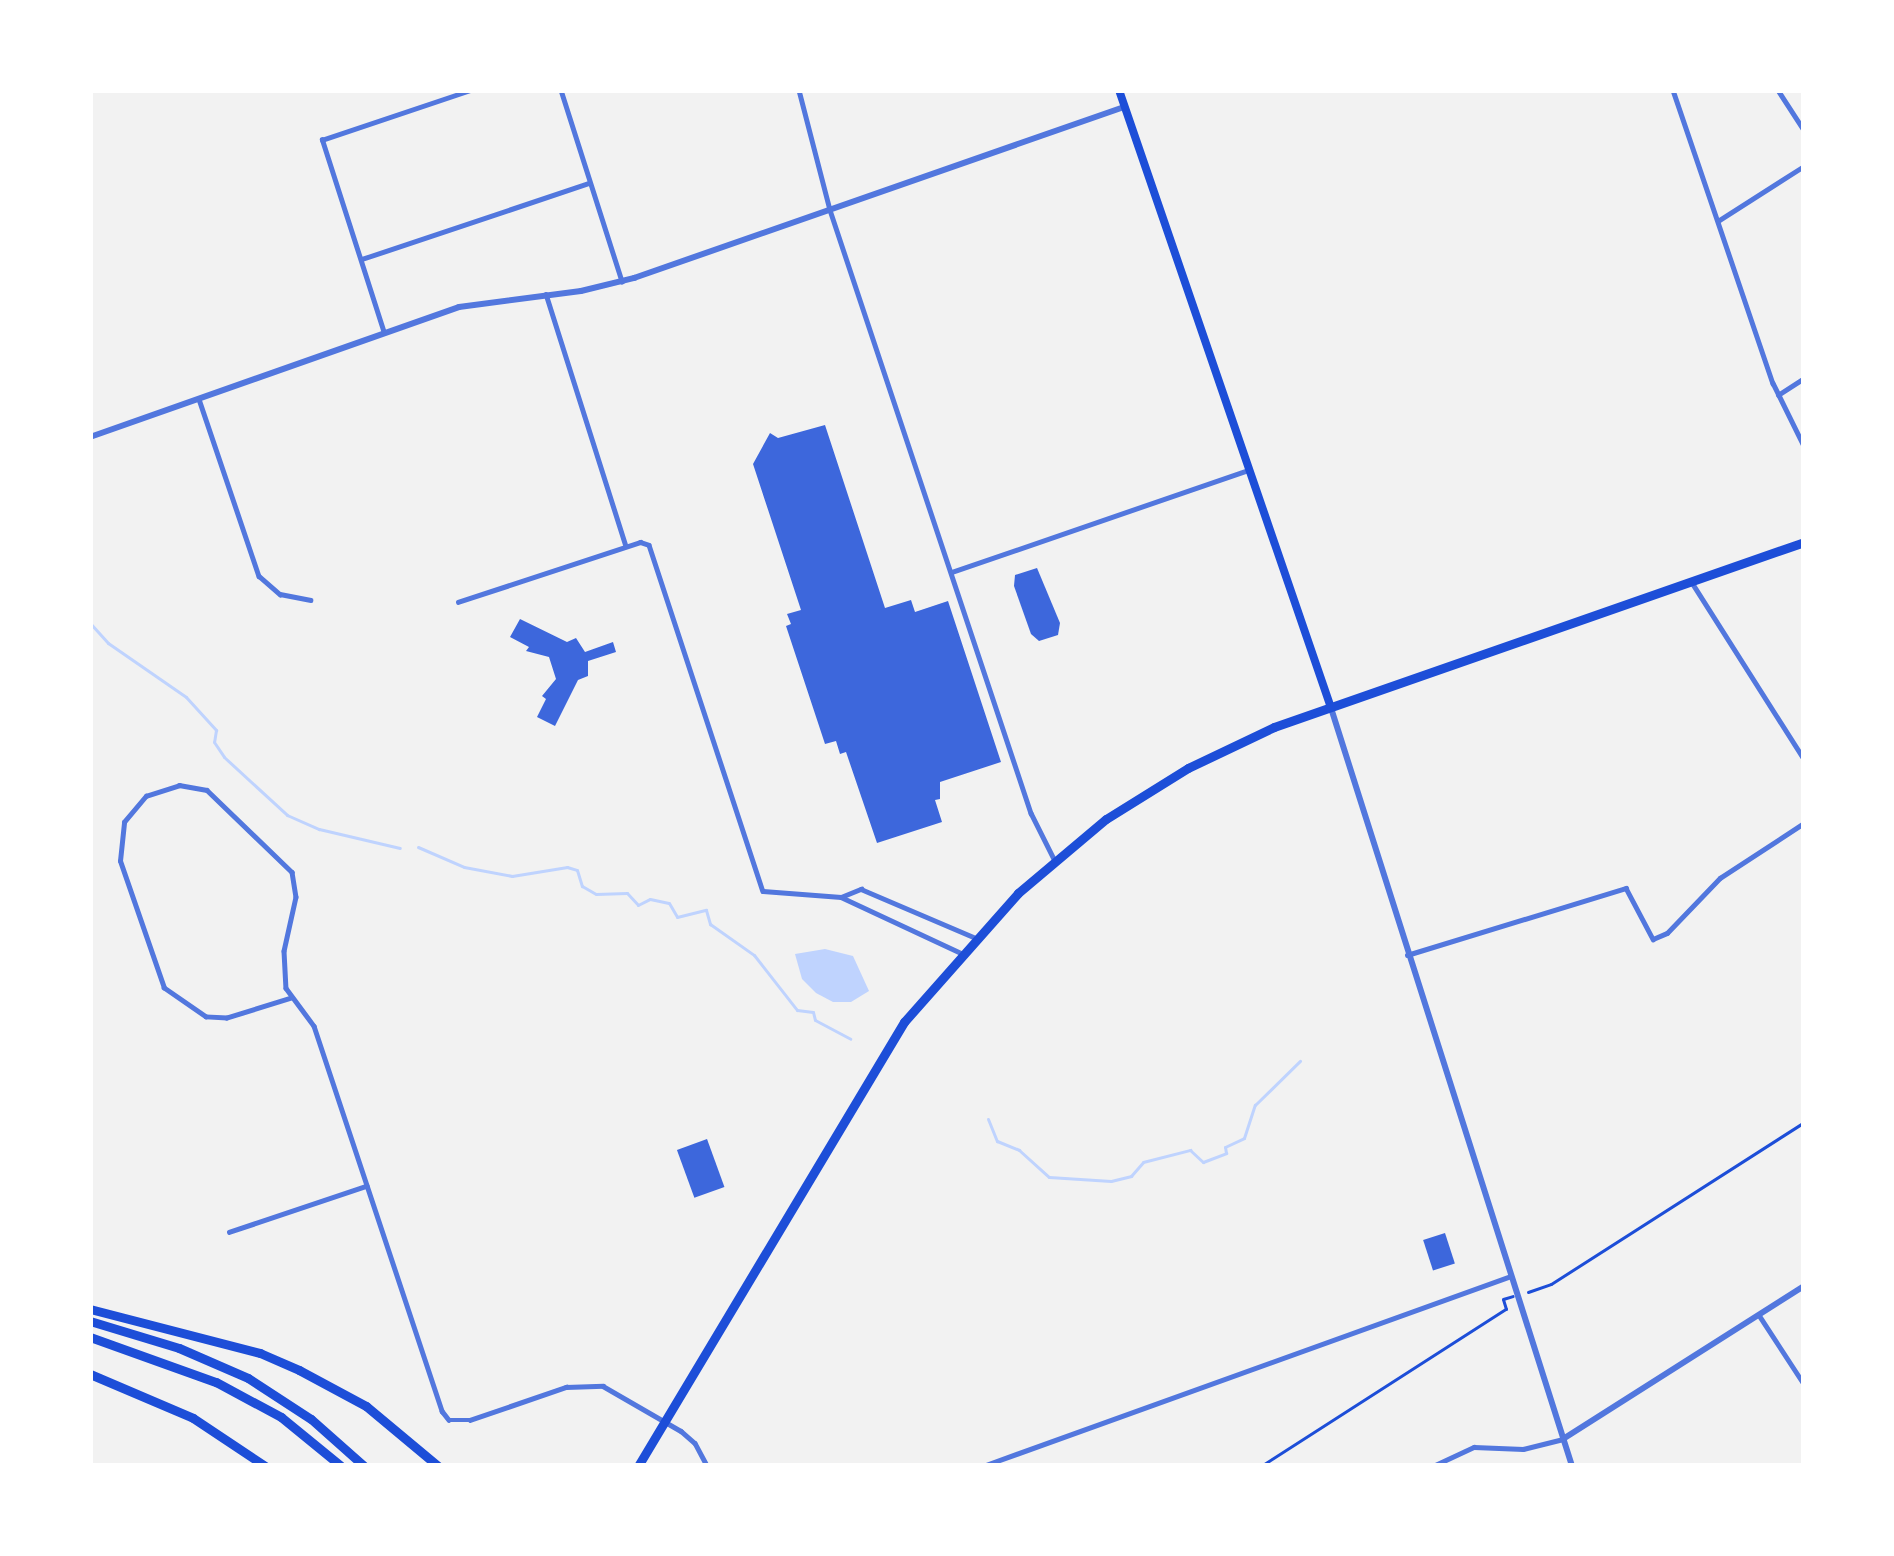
<!DOCTYPE html>
<html>
<head>
<meta charset="utf-8">
<style>
	body { margin:0 }
	#map { position:relative; width:1894px; height:1556px; overflow:hidden; background:#f2f2f2; font-family:"Open Sans",sans-serif }
	div>[style] { position:absolute }
	[style*='--x'] { left:calc(var(--x)*1px); top:calc(var(--y)*1px); width:calc(var(--w)*1px); rotate:calc(var(--a)*1deg) }
	.water>* { inset:0; background:#bfd3fe }
	.stream>* { height:3px; margin:-1.5px; padding:0 1.5px; transform-origin:1.5px; border-radius:1.5px; background:#bfd3fe }
	.building>* { inset:0; background:#3d67dc; transform-origin:0 0 }
	.path>* { height:3px; margin:-1.5px; padding:0 1.5px; transform-origin:1.5px; border-radius:1.5px; background:#1d4ed8 }
	.minor>* { height:4.5px; margin:-2.25px; padding:0 2.25px; transform-origin:2.25px; border-radius:2.25px; background:#5277de }
	.tertiary>* { height:6px; margin:-3px; padding:0 3px; transform-origin:3px; border-radius:3px; background:#5277de }
	.secondary>* { height:8px; margin:-4px; padding:0 4px; transform-origin:4px; border-radius:4px; background:#1d4ed8 }
	.trunk>* { height:9px; margin:-4.5px; padding:0 4.5px; transform-origin:4.5px; border-radius:4.5px; background:#1d4ed8 }
	span { translate:-50% -50%; white-space:nowrap; text-align:center; line-height:1.15; -webkit-text-stroke:9px #fff; paint-order:stroke }
	.frame { position:absolute; inset:0; border:93px solid #fff; pointer-events:none }
</style>
</head>
<body>
<div id="map">
	<div class="water">
		<div style="clip-path:polygon(825px 949px,853px 956px,869px 991px,851px 1002px,833px 1002px,816px 993px,802px 979px,795px 954px)"></div>
	</div>
	<div class="stream">
		<div style="--x:90;--y:623;--w:27;--a:48"></div>
		<div style="--x:108;--y:643;--w:95;--a:34.7"></div>
		<div style="--x:186;--y:697;--w:45;--a:47.7"></div>
		<div style="--x:216;--y:730;--w:12;--a:99"></div>
		<div style="--x:214;--y:742;--w:18;--a:56"></div>
		<div style="--x:224;--y:757;--w:86;--a:42.6"></div>
		<div style="--x:287;--y:815;--w:35;--a:24"></div>
		<div style="--x:319;--y:829;--w:83;--a:13.2"></div>
		<div style="--x:418;--y:847;--w:50;--a:23.5"></div>
		<div style="--x:464;--y:867;--w:49;--a:10.6"></div>
		<div style="--x:512;--y:876;--w:56;--a:-9.3"></div>
		<div style="--x:567;--y:867;--w:10;--a:17"></div>
		<div style="--x:577;--y:870;--w:17;--a:73"></div>
		<div style="--x:582;--y:886;--w:16;--a:30"></div>
		<div style="--x:596;--y:894;--w:31;--a:-2"></div>
		<div style="--x:627;--y:893;--w:16;--a:47"></div>
		<div style="--x:638;--y:905;--w:13;--a:-27"></div>
		<div style="--x:650;--y:899;--w:19;--a:12"></div>
		<div style="--x:669;--y:903;--w:16;--a:60"></div>
		<div style="--x:677;--y:917;--w:30;--a:-14"></div>
		<div style="--x:706;--y:910;--w:15;--a:74"></div>
		<div style="--x:710;--y:924;--w:54;--a:35.2"></div>
		<div style="--x:754;--y:955;--w:70;--a:52"></div>
		<div style="--x:797;--y:1010;--w:16;--a:7"></div>
		<div style="--x:813;--y:1012;--w:8;--a:76"></div>
		<div style="--x:815;--y:1020;--w:40;--a:28"></div>
		<div style="--x:988;--y:1119;--w:24;--a:68"></div>
		<div style="--x:997;--y:1141;--w:24;--a:22"></div>
		<div style="--x:1019;--y:1150;--w:40;--a:42"></div>
		<div style="--x:1049;--y:1177;--w:62;--a:3.7"></div>
		<div style="--x:1111;--y:1181;--w:21;--a:-14"></div>
		<div style="--x:1131;--y:1176;--w:18;--a:-49"></div>
		<div style="--x:1143;--y:1162;--w:49;--a:-14.3"></div>
		<div style="--x:1190;--y:1150;--w:18;--a:43"></div>
		<div style="--x:1203;--y:1162;--w:25;--a:-21"></div>
		<div style="--x:1226;--y:1153;--w:6;--a:-99"></div>
		<div style="--x:1225;--y:1147;--w:21;--a:-25"></div>
		<div style="--x:1244;--y:1138;--w:35;--a:-72"></div>
		<div style="--x:1255;--y:1105;--w:63;--a:-44.4"></div>
	</div>
	<div class="building">
		<div style="clip-path:polygon(825px 425px,885px 608px,911px 600px,915px 612px,948px 601px,1001px 762px,940px 782px,940px 799px,935px 800px,942px 822px,877px 843px,846px 752px,840px 754px,836px 741px,825px 744px,786px 626px,791px 624px,787px 614px,801px 610px,753px 464px,770px 433px,778px 438px)"></div>
		<div style="clip-path:polygon(1037px 568px,1060px 623px,1058px 635px,1039px 641px,1031px 634px,1014px 586px,1015px 575px)"></div>
		<div style="clip-path:polygon(520px 619px,567px 642px,576px 638px,585px 652px,613px 642px,616px 652px,588px 661px,588px 676px,578px 680px,555px 726px,537px 717px,546px 699px,542px 696px,556px 679px,549px 657px,526px 651px,529px 647px,510px 637px)"></div>
		<div style="left:707px;top:1139px;width:51px;height:32px;rotate:70deg"></div>
		<div style="left:1445px;top:1233px;width:32px;height:23px;rotate:72deg"></div>
	</div>
	<div class="path">
		<div style="--x:1528;--y:1292;--w:24;--a:-19"></div>
		<div style="--x:1551;--y:1284;--w:300;--a:-32.6"></div>
		<div style="--x:1261;--y:1466;--w:291;--a:-32.7"></div>
		<div style="--x:1506;--y:1309;--w:10;--a:-107"></div>
		<div style="--x:1503;--y:1299;--w:10;--a:-17"></div>
	</div>
	<div class="minor">
		<div style="--x:561;--y:90;--w:201;--a:72.3"></div>
		<div style="--x:799;--y:90;--w:124;--a:75.5"></div>
		<div style="--x:830;--y:210;--w:636;--a:71.57"></div>
		<div style="--x:1031;--y:813;--w:54;--a:63.4"></div>
		<div style="--x:1673;--y:90;--w:310;--a:71.2"></div>
		<div style="--x:1773;--y:383;--w:70;--a:63.8"></div>
		<div style="--x:1778;--y:90;--w:48;--a:57"></div>
		<div style="--x:1718;--y:221;--w:102;--a:-32.6"></div>
		<div style="--x:362;--y:259;--w:239;--a:-18.5"></div>
		<div style="--x:546;--y:294;--w:264;--a:72.4"></div>
		<div style="--x:384;--y:333;--w:203;--a:-107.8"></div>
		<div style="--x:322;--y:140;--w:157;--a:-18.6"></div>
		<div style="--x:1778;--y:395;--w:31;--a:-33"></div>
		<div style="--x:199;--y:399;--w:187;--a:71.3"></div>
		<div style="--x:259;--y:576;--w:28;--a:41"></div>
		<div style="--x:280;--y:594;--w:31;--a:11"></div>
		<div style="--x:952;--y:572;--w:311;--a:-19"></div>
		<div style="--x:1691;--y:581;--w:211;--a:57.6"></div>
		<div style="--x:458;--y:602;--w:192;--a:-18.2"></div>
		<div style="--x:640;--y:542;--w:9;--a:18"></div>
		<div style="--x:649;--y:545;--w:364;--a:71.8"></div>
		<div style="--x:763;--y:891;--w:78;--a:4.4"></div>
		<div style="--x:841;--y:897;--w:22;--a:-22"></div>
		<div style="--x:861;--y:889;--w:125;--a:23.1"></div>
		<div style="--x:841;--y:897;--w:132;--a:25"></div>
		<div style="--x:1407;--y:955;--w:229;--a:-17"></div>
		<div style="--x:1626;--y:888;--w:58;--a:62.1"></div>
		<div style="--x:1653;--y:939;--w:15;--a:-23"></div>
		<div style="--x:1667;--y:933;--w:76;--a:-46.1"></div>
		<div style="--x:1720;--y:878;--w:100;--a:-33.2"></div>
		<div style="--x:291;--y:998;--w:67;--a:162.6"></div>
		<div style="--x:227;--y:1018;--w:21;--a:-177"></div>
		<div style="--x:206;--y:1017;--w:51;--a:-145.4"></div>
		<div style="--x:164;--y:988;--w:134;--a:-109.1"></div>
		<div style="--x:120;--y:861;--w:39;--a:-84"></div>
		<div style="--x:124;--y:822;--w:34;--a:-50"></div>
		<div style="--x:146;--y:796;--w:35;--a:-18"></div>
		<div style="--x:179;--y:785;--w:28;--a:10"></div>
		<div style="--x:207;--y:790;--w:118;--a:44"></div>
		<div style="--x:292;--y:872;--w:25;--a:81"></div>
		<div style="--x:296;--y:897;--w:55;--a:102.5"></div>
		<div style="--x:284;--y:951;--w:37;--a:87"></div>
		<div style="--x:286;--y:988;--w:47;--a:53.6"></div>
		<div style="--x:314;--y:1026;--w:406;--a:71.6"></div>
		<div style="--x:442;--y:1411;--w:11;--a:52"></div>
		<div style="--x:449;--y:1420;--w:21;--a:0"></div>
		<div style="--x:470;--y:1420;--w:102;--a:-19"></div>
		<div style="--x:566;--y:1387;--w:37;--a:-2"></div>
		<div style="--x:603;--y:1386;--w:90;--a:30"></div>
		<div style="--x:681;--y:1431;--w:18;--a:41"></div>
		<div style="--x:695;--y:1443;--w:26;--a:62"></div>
		<div style="--x:229;--y:1232;--w:145;--a:-18.6"></div>
		<div style="--x:1759;--y:1315;--w:82;--a:56.9"></div>
		<div style="--x:983;--y:1466;--w:561;--a:-19.79"></div>
		<div style="--x:1433;--y:1466;--w:45;--a:-24.9"></div>
		<div style="--x:1474;--y:1447;--w:49;--a:2.3"></div>
		<div style="--x:1523;--y:1449;--w:41;--a:-14"></div>
	</div>
	<div class="tertiary">
		<div style="--x:90;--y:437;--w:391;--a:-19.4"></div>
		<div style="--x:459;--y:307;--w:123;--a:-7.5"></div>
		<div style="--x:581;--y:291;--w:55;--a:-13.8"></div>
		<div style="--x:634;--y:278;--w:519;--a:-19.24"></div>
		<div style="--x:1331;--y:708;--w:795;--a:72.36"></div>
		<div style="--x:1563;--y:1439;--w:285;--a:-32.4"></div>
	</div>
	<div class="secondary">
		<div style="--x:1119;--y:90;--w:650;--a:71.06"></div>
	</div>
	<div class="trunk">
		<div style="--x:90;--y:1309;--w:176;--a:14.5"></div>
		<div style="--x:260;--y:1353;--w:43;--a:23.6"></div>
		<div style="--x:299;--y:1370;--w:76;--a:28.2"></div>
		<div style="--x:366;--y:1406;--w:94;--a:39.8"></div>
		<div style="--x:90;--y:1321;--w:93;--a:16.9"></div>
		<div style="--x:179;--y:1348;--w:75;--a:23.5"></div>
		<div style="--x:248;--y:1378;--w:75;--a:33.1"></div>
		<div style="--x:311;--y:1419;--w:71;--a:41.6"></div>
		<div style="--x:90;--y:1337;--w:134;--a:19.7"></div>
		<div style="--x:216;--y:1382;--w:74;--a:28.3"></div>
		<div style="--x:281;--y:1417;--w:77;--a:39.2"></div>
		<div style="--x:90;--y:1374;--w:112;--a:23.1"></div>
		<div style="--x:193;--y:1418;--w:87;--a:33.7"></div>
		<div style="--x:638;--y:1466;--w:518;--a:-59.07"></div>
		<div style="--x:904;--y:1022;--w:172;--a:-48.5"></div>
		<div style="--x:1018;--y:893;--w:115;--a:-40.1"></div>
		<div style="--x:1106;--y:819;--w:97;--a:-31.9"></div>
		<div style="--x:1188;--y:768;--w:95;--a:-25.5"></div>
		<div style="--x:1274;--y:727;--w:561;--a:-19.24"></div>
	</div>
	<div class="frame"></div>
</div>
</body>
</html>
